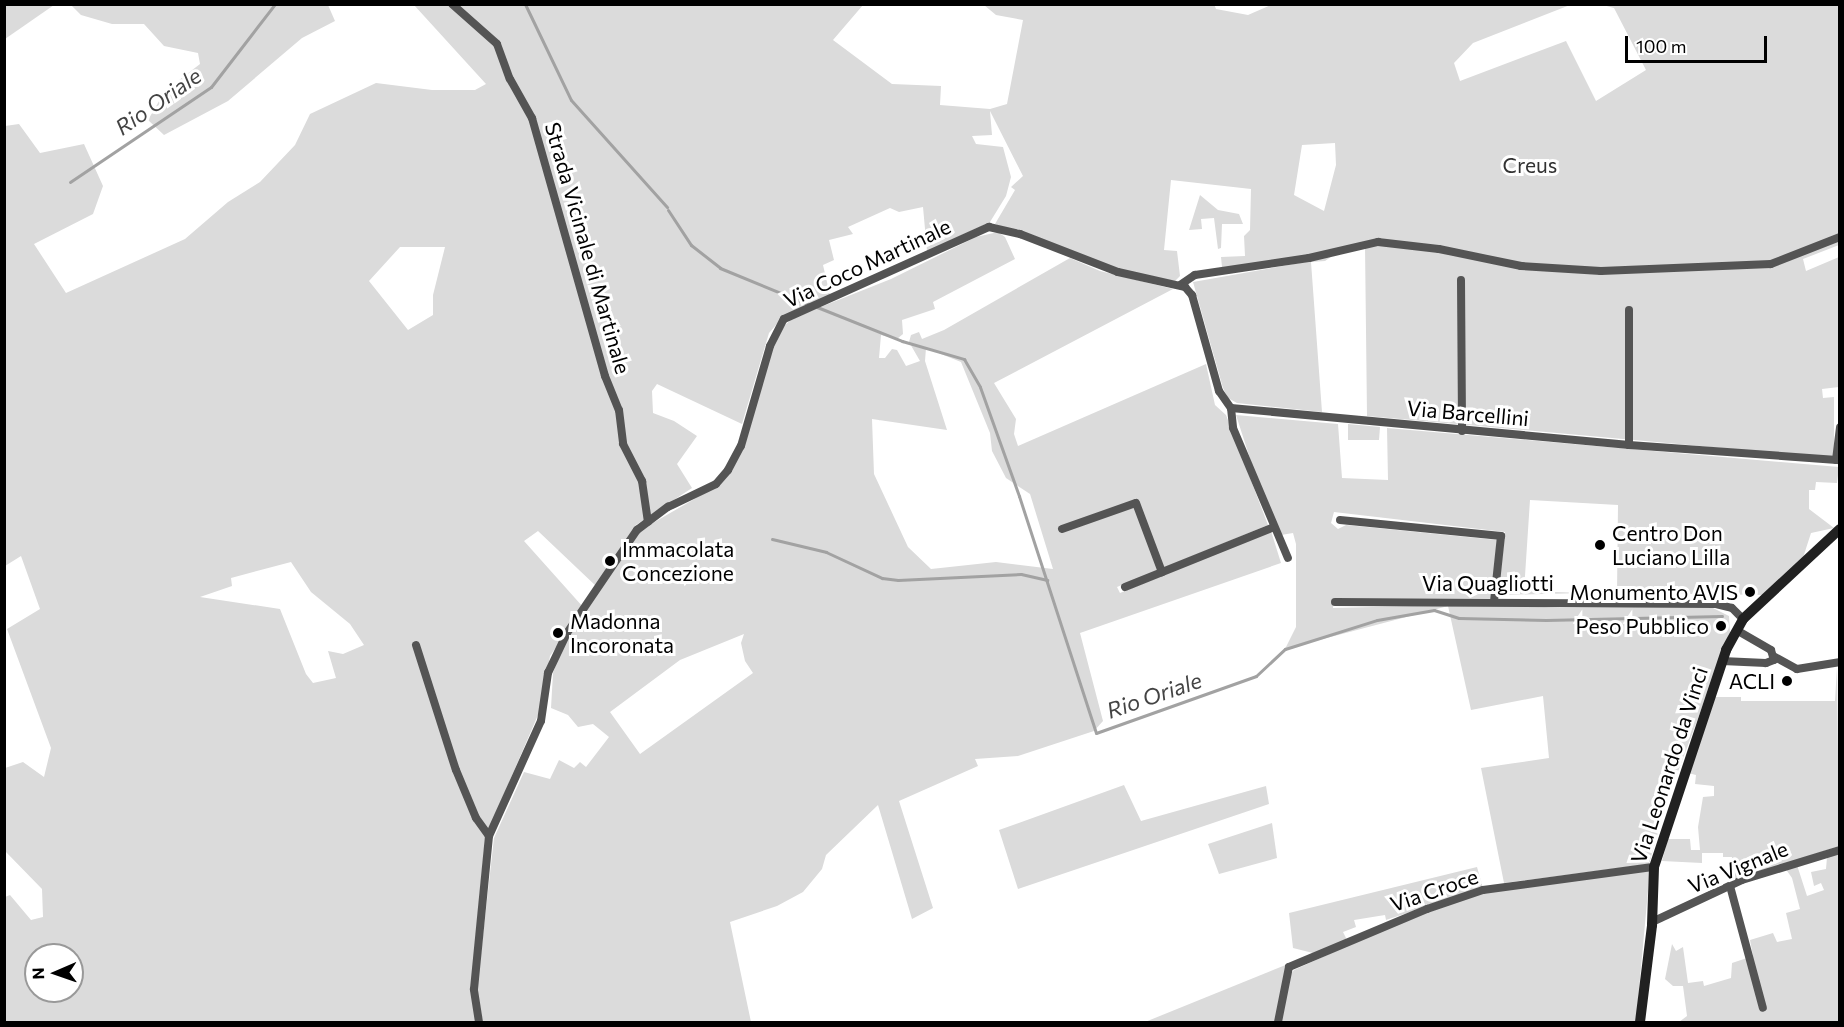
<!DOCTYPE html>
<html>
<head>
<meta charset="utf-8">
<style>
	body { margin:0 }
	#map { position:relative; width:1844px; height:1027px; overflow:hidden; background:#fff; font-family:Commissioner,sans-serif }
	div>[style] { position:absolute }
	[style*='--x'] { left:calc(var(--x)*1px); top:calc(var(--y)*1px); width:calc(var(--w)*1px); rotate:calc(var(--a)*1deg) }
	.green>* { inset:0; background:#dbdbdb }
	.stream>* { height:3px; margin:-1.5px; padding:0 1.5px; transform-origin:1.5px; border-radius:1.5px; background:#a2a2a2 }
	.street>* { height:8px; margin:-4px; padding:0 4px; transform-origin:4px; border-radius:4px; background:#545454 }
	.secondary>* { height:10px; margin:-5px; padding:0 5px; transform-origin:5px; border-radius:5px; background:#212121 }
	.dots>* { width:16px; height:16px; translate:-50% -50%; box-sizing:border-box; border:3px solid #fff; border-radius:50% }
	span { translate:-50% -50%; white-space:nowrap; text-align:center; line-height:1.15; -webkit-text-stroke:6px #fff; paint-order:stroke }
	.park-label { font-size:21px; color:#323232 }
	.street-label { font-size:21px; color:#000 }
	.poi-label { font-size:21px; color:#000 }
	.left { translate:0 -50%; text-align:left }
	.right { translate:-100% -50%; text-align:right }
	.water-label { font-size:22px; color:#434343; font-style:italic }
	.frame { position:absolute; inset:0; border:6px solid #000; pointer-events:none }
	.north { position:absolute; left:24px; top:943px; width:60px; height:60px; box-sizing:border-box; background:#fff; border:2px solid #999; border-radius:50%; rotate:268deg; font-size:16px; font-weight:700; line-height:24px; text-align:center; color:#000 }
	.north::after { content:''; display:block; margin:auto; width:21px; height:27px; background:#000; clip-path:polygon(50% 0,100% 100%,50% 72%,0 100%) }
	.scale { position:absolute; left:1625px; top:36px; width:142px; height:27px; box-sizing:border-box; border:3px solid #000; border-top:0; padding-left:8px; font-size:18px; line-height:21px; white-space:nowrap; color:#000; -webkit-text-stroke:4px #fff; paint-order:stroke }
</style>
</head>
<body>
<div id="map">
	<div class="green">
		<div style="clip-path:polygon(5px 4px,54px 4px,54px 5px,5px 39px)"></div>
		<div style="clip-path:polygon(evenodd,1214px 4px,1216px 9px,1248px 15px,1273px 4px,1570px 5px,1473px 43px,1454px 63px,1460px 81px,1566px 41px,1596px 101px,1646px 70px,1614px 8px,1603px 5px,1839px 5px,1839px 245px,1803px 259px,1806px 271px,1839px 257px,1839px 387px,1822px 389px,1823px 398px,1834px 397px,1834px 458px,1367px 416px,1365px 246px,1338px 252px,1325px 261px,1311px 262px,1322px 412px,1237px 403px,1228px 398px,1223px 388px,1193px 282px,1311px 261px,1222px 267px,1221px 257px,1245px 256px,1244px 236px,1250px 230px,1251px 189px,1171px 180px,1164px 250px,1177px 251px,1180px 276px,1175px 281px,1120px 271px,995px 224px,1015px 190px,1011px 187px,1023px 176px,990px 111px,992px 135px,972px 136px,976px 144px,1003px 147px,1011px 177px,1006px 196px,990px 222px,927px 251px,923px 207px,899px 212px,890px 208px,848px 227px,853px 234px,829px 240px,834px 260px,823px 265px,830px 295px,783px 317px,769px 333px,742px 424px,657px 384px,652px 391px,653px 413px,674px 421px,697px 436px,677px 464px,692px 488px,636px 525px,597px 587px,538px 531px,524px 541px,583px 607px,550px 656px,541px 708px,485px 838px,471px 987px,476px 1022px,5px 1022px,5px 897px,10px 895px,31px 920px,43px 917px,42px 889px,5px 851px,5px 768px,23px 762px,44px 777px,51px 748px,7px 629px,40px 609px,21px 556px,5px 566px,5px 126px,19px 124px,40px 153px,84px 144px,103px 186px,93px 214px,34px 244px,66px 293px,185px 239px,228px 202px,260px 182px,295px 145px,310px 114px,376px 83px,432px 90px,475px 90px,486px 84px,414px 5px,863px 5px,833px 40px,892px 84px,941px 86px,940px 105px,990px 109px,1007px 104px,1023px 20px,996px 15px,984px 5px,1214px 4px,1335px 143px,1336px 165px,1324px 211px,1294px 195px,1302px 145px,1335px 143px,1214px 4px,400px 247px,445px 247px,433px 295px,433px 315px,408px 330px,369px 281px,400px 247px,1214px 4px,291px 562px,311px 592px,350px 624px,364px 645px,343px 654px,328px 651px,336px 678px,313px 683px,306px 674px,280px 609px,200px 597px,232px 586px,231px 578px,291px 562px,1214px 4px,36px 955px,72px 955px,72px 991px,36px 991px,36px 955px)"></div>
		<div style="clip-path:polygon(71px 5px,328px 5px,335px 21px,302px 38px,228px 101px,164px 135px,148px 120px,165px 91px,200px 64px,198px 53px,164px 46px,144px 24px,112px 24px,81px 15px)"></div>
		<div style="clip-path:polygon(1200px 195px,1218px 210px,1239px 214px,1243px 224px,1222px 224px,1221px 248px,1218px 249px,1214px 218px,1201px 219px,1202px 229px,1189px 230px)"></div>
		<div style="clip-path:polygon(evenodd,998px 232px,1005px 237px,1015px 259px,933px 302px,935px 309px,902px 320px,903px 334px,897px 339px,881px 335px,879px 358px,885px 358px,892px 349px,897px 350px,906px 366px,920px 361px,909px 342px,911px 335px,919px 332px,922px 339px,944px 330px,1070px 258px,1100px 271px,1173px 289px,994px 383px,1016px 419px,1014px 434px,1018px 446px,1206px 364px,1215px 405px,1226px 415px,1268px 525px,1117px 587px,1120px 593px,1271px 531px,1281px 563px,1080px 633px,1103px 721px,1094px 731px,1018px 756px,975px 759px,978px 766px,899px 801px,933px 908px,912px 919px,878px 805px,826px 855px,822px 869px,803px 892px,777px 906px,730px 922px,751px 1022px,483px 1022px,477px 989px,494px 838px,524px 772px,550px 779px,559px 760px,574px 768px,580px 762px,586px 767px,609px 737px,593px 724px,578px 727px,568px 715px,551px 708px,553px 673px,562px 647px,639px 531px,717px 486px,730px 473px,773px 345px,785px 325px,793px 318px,891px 279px,976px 237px,998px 232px,926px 348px,961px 362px,990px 433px,992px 451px,1006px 478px,1030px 494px,1053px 569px,996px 562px,931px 569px,908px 547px,874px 474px,872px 419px,947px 430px,925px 361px,926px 348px,998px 232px,744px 634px,741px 643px,745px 661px,753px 673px,640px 754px,610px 712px,680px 660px,744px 634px)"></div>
		<div style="clip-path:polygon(1236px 415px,1338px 424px,1342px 478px,1388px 480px,1387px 428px,1839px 467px,1837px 483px,1816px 482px,1815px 490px,1809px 490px,1809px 509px,1834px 528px,1811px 533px,1801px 564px,1769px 595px,1617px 593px,1618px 505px,1530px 500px,1524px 591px,1585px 593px,1498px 595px,1505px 532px,1334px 512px,1331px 523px,1338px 529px,1346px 525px,1497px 540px,1491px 598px,1334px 598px,1333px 608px,1494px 604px,1560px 608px,1711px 607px,1729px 616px,1730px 633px,1667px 801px,1649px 864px,1504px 883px,1481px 768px,1549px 758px,1543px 696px,1471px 710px,1448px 606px,1285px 649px,1296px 627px,1296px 544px,1293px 533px,1275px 536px)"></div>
		<div style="clip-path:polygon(1348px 424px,1380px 427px,1379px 440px,1348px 440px)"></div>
		<div style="clip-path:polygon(1837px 667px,1839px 846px,1730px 882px,1732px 857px,1723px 857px,1723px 853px,1702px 853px,1702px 863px,1662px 861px,1668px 839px,1690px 839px,1691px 850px,1700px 850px,1698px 827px,1703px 797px,1714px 796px,1714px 786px,1695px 784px,1696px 775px,1688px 773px,1715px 697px,1741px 697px,1741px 701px,1835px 701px)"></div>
		<div style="clip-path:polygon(1124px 785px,1141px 821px,1266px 786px,1269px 804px,1018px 889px,999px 830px)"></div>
		<div style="clip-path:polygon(1272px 823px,1277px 858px,1219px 874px,1208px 844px)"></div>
		<div style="clip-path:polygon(1839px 852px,1839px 1022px,1679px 1022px,1687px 1016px,1683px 986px,1673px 986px,1665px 979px,1672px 944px,1676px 951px,1683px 947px,1688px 983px,1703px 981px,1704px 986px,1731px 978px,1732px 963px,1753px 956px,1750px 940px,1773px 933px,1777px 942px,1792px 939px,1786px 913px,1800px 909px,1792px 878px,1785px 868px,1797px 865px,1807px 896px,1824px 890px,1821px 883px,1814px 886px,1811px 872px,1826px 869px,1827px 857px)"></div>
		<div style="clip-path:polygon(1477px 867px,1483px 888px,1386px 920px,1385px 915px,1354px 920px,1356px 927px,1343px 932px,1347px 940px,1313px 953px,1293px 948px,1289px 913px)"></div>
		<div style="clip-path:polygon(1650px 869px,1636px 1022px,1280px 1022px,1287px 979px,1294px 970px,1427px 910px,1484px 891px)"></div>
		<div style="clip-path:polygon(1288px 964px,1275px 1022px,1145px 1022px)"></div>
	</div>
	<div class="stream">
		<div style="--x:525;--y:4;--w:106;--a:64.4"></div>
		<div style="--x:571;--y:100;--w:144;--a:48.1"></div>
		<div style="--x:70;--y:182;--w:170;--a:-34"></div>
		<div style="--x:211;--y:87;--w:105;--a:-52.4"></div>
		<div style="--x:668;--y:210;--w:42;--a:56.7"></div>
		<div style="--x:691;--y:245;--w:37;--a:38"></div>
		<div style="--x:720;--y:268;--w:97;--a:22.3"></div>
		<div style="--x:817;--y:307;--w:92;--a:21.8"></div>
		<div style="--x:902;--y:341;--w:65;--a:16.2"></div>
		<div style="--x:964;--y:359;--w:32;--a:60"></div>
		<div style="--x:980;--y:387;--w:116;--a:70.3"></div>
		<div style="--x:1019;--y:496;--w:249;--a:72"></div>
		<div style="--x:1096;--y:733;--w:170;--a:-19.6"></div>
		<div style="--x:1256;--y:676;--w:40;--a:-43"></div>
		<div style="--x:1285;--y:649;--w:96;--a:-17.5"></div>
		<div style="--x:1377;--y:620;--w:58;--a:-10"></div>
		<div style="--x:1434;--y:610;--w:26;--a:18"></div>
		<div style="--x:1459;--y:618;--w:87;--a:1.3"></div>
		<div style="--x:1546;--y:620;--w:176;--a:-1.3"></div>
		<div style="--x:772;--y:539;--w:56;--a:13.5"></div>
		<div style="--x:826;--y:552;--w:62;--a:24.9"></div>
		<div style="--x:882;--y:578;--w:16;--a:7"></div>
		<div style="--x:898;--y:580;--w:123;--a:-2.8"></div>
		<div style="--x:1021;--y:574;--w:27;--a:13"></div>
	</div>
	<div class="street">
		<div style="--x:452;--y:4;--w:60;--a:41.6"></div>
		<div style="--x:497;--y:44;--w:37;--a:70"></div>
		<div style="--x:510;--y:79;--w:45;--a:60.6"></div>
		<div style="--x:532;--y:118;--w:268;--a:74.2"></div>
		<div style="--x:605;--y:376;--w:37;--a:68"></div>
		<div style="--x:619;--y:410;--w:34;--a:83"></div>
		<div style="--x:623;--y:444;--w:42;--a:62.8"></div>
		<div style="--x:642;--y:481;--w:41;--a:81.7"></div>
		<div style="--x:1461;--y:280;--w:151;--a:89.6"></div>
		<div style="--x:1180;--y:285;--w:18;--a:-34"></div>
		<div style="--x:1195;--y:275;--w:115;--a:-8.5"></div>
		<div style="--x:1309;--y:258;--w:71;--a:-13.1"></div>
		<div style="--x:1378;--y:242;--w:61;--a:6.5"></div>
		<div style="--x:1439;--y:249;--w:84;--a:11.7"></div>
		<div style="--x:1521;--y:266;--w:80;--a:3.6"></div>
		<div style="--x:1601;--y:271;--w:170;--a:-2.4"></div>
		<div style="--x:1771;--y:264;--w:74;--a:-21.4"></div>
		<div style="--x:1231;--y:408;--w:20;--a:84"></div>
		<div style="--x:1233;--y:428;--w:141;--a:67.1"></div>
		<div style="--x:1629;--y:445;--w:135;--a:-90"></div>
		<div style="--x:1836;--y:460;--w:33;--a:-83"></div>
		<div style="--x:1340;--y:520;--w:162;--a:5.7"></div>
		<div style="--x:1501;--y:536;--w:66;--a:96.1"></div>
		<div style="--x:1062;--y:529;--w:78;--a:-19.4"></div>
		<div style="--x:1136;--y:503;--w:74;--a:69.4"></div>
		<div style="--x:1125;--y:587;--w:158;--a:-21.9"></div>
		<div style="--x:1335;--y:602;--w:381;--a:0.3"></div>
		<div style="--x:1716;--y:604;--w:16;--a:14"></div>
		<div style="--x:1732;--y:608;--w:16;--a:45"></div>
		<div style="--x:416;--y:645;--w:131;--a:72.3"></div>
		<div style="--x:456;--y:770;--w:52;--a:67.4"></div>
		<div style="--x:476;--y:818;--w:22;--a:54"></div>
		<div style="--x:1775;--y:657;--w:25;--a:29"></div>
		<div style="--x:1797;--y:669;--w:44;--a:-9.2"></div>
		<div style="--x:1722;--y:661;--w:44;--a:2.6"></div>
		<div style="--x:1766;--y:663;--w:9;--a:-21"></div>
		<div style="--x:1774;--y:660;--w:10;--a:-107"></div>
		<div style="--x:1771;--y:650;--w:39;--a:-150"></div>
		<div style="--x:1730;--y:886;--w:126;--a:74.9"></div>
		<div style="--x:1652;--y:922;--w:99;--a:-25"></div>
		<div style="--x:1742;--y:880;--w:102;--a:-17"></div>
		<div style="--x:479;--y:1022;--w:33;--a:-99"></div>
		<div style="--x:474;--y:989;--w:154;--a:-84.4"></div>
		<div style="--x:489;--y:836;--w:126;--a:-65.7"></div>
		<div style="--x:541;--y:721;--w:49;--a:-81.7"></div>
		<div style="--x:548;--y:673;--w:44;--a:-64.6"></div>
		<div style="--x:567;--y:633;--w:125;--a:-55.8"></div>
		<div style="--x:637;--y:530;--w:39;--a:-37"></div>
		<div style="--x:668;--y:507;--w:53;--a:-25.6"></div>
		<div style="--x:716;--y:484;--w:18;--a:-49"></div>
		<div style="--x:728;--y:470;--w:27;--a:-62"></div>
		<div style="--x:741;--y:446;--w:104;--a:-73.8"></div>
		<div style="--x:770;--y:346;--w:30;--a:-63"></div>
		<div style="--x:784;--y:319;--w:225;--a:-24.2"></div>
		<div style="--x:989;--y:227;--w:32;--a:13"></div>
		<div style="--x:1020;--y:234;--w:105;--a:21.2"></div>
		<div style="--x:1118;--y:272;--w:69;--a:12.6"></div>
		<div style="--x:1185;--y:287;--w:11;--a:49"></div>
		<div style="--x:1192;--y:295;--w:100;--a:74.3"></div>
		<div style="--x:1219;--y:391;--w:21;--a:55"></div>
		<div style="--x:1231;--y:408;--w:400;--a:5.3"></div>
		<div style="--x:1629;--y:445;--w:212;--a:4.1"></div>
		<div style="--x:1278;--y:1022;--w:56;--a:-78.7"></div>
		<div style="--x:1289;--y:967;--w:150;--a:-22.8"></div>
		<div style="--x:1427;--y:909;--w:59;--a:-18.7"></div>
		<div style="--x:1483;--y:890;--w:173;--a:-7.7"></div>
	</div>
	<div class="secondary">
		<div style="--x:1640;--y:1022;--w:98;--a:-82.9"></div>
		<div style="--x:1652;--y:925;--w:58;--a:-88"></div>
		<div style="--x:1654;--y:867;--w:229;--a:-71.6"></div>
		<div style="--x:1726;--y:650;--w:35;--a:-61"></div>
		<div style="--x:1743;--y:619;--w:132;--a:-42.9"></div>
	</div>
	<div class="dots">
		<div style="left:1600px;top:545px;background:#000"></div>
		<div style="left:610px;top:561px;background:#000"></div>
		<div style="left:1750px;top:592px;background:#000"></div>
		<div style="left:1721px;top:626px;background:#000"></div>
		<div style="left:558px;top:633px;background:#000"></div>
		<div style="left:1787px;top:681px;background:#000"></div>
	</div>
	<div class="park-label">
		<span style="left:1530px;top:165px">Creus</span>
	</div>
	<div class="street-label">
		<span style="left:588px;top:248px;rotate:74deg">Strada Vicinale di Martinale</span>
		<span style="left:867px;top:263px;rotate:-25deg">Via Coco Martinale</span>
		<span style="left:1468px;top:413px;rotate:5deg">Via Barcellini</span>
		<span style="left:1488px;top:583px">Via Quagliotti</span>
		<span style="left:1669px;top:765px;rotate:-72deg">Via Leonardo da Vinci</span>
		<span style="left:1738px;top:867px;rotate:-22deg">Via Vignale</span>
		<span style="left:1434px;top:890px;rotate:-19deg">Via Croce</span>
	</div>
	<div class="poi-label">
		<span class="left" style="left:1612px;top:545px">Centro Don<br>Luciano Lilla</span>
		<span class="left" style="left:622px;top:561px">Immacolata<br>Concezione</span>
		<span class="right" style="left:1738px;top:592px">Monumento AVIS</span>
		<span class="left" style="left:570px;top:633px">Madonna<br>Incoronata</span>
		<span class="right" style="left:1709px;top:626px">Peso Pubblico</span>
		<span class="right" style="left:1775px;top:681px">ACLI</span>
	</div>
	<div class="water-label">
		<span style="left:158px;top:101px;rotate:-35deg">Rio Oriale</span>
		<span style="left:1154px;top:695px;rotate:-19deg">Rio Oriale</span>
	</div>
	<div class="frame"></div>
	<div class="north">N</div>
	<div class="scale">100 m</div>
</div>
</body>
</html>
